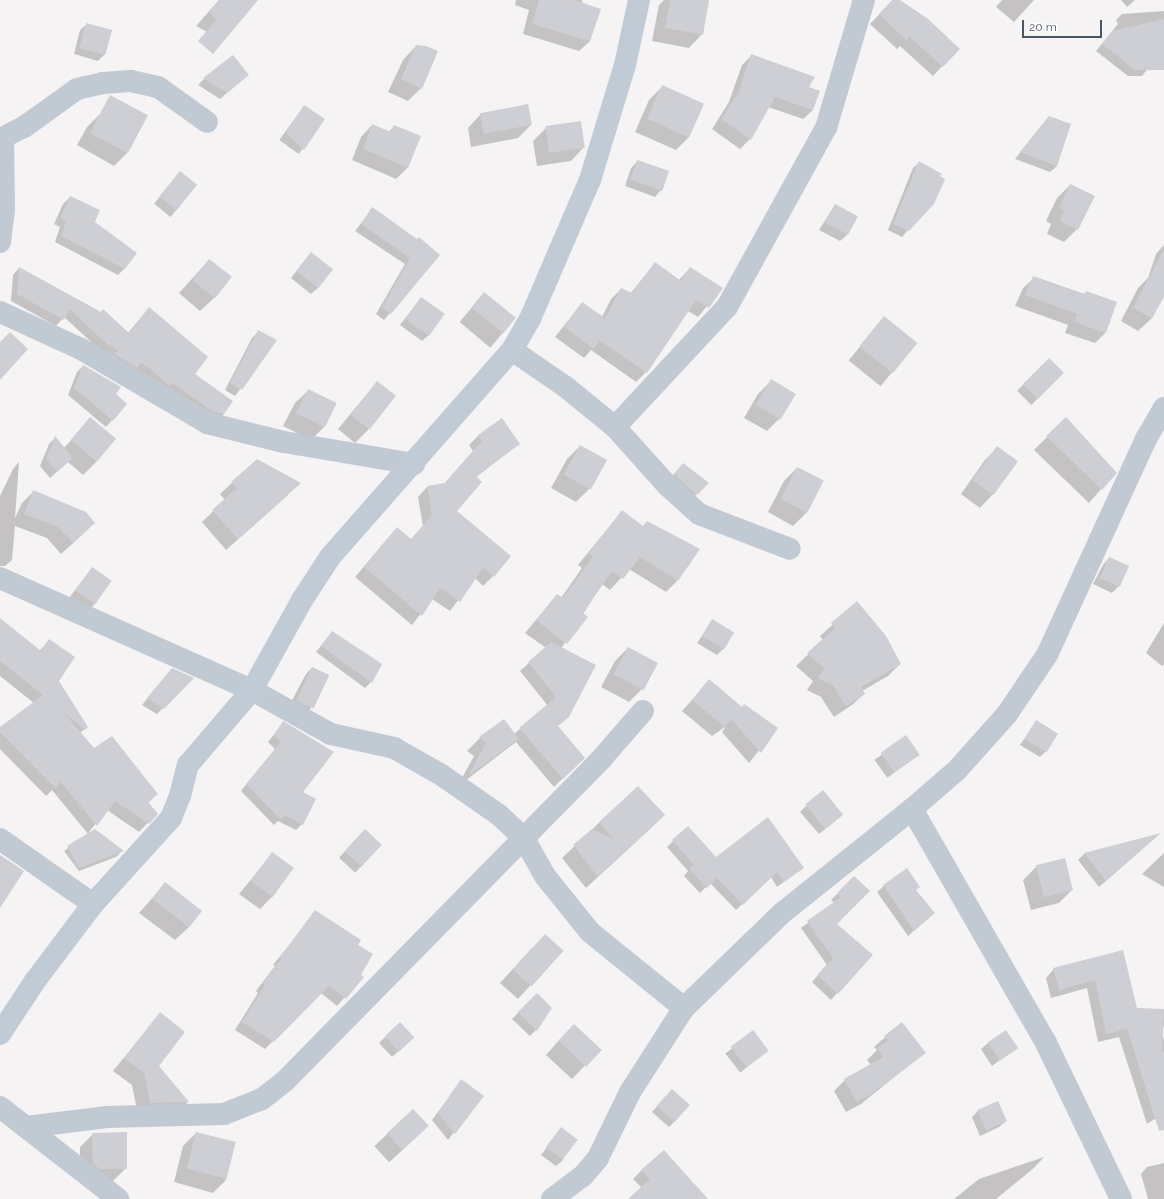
<!DOCTYPE html>
<html>
<head>
<meta charset="utf-8">
<style>
	body { margin:0 }
	#map { position:relative; width:1164px; height:1199px; overflow:hidden; background:#f5f3f3; font-family:Raleway,sans-serif }
	div>[style] { position:absolute }
	[style*='--x'] { left:calc(var(--x)*1px); top:calc(var(--y)*1px); width:calc(var(--w)*1px); rotate:calc(var(--a)*1deg) }
	.shadow>* { inset:0; background:#0003; transform-origin:0 0 }
	.building>* { inset:0; background:#cdcfd5; transform-origin:0 0 }
	.street>* { height:22px; margin:-11px; padding:0 11px; transform-origin:11px; border-radius:11px; background:#c1cad2 }
	.secondary>* { height:22px; margin:-11px; padding:0 11px; transform-origin:11px; border-radius:11px; background:#c1cbd6 }
	span { translate:-50% -50%; white-space:nowrap; text-align:center; line-height:1.15; -webkit-text-stroke:3px #fff; paint-order:stroke }
	.scale { position:absolute; left:1022px; top:20px; width:80px; height:18px; box-sizing:border-box; border:2px solid #4a5661; border-top:0; padding-left:5px; font-size:12px; line-height:14px; white-space:nowrap; color:#4a5661; -webkit-text-stroke:3px #fff; paint-order:stroke }
</style>
</head>
<body>
<div id="map">
	<div class="shadow">
		<div style="clip-path:polygon(219px 0,240px 0,222px 40px,196px 26px)"></div>
		<div style="clip-path:polygon(516px 0,582px 0,590px 41px,579px 51px,523px 34px,529px 10px,515px 5px)"></div>
		<div style="clip-path:polygon(664px 0,708px 0,702px 34px,689px 48px,652px 41px,659px 5px)"></div>
		<div style="clip-path:polygon(893px 0,899px 0,958px 49px,933px 76px,900px 46px,897px 49px,870px 24px)"></div>
		<div style="clip-path:polygon(1002px 0,1034px 0,1014px 22px,996px 7px)"></div>
		<div style="clip-path:polygon(1121px 0,1135px 0,1127px 7px)"></div>
		<div style="clip-path:polygon(1164px 11px,1164px 48px,1142px 76px,1128px 76px,1096px 51px,1118px 24px,1116px 20px,1122px 14px)"></div>
		<div style="clip-path:polygon(87px 24px,111px 31px,104px 55px,98px 61px,74px 54px,80px 30px)"></div>
		<div style="clip-path:polygon(416px 46px,421px 88px,408px 101px,388px 92px,403px 60px)"></div>
		<div style="clip-path:polygon(752px 55px,808px 87px,813px 110px,803px 119px,768px 107px,750px 139px,740px 149px,712px 129px,729px 102px,742px 65px)"></div>
		<div style="clip-path:polygon(204px 79px,241px 81px,220px 99px,198px 85px)"></div>
		<div style="clip-path:polygon(662px 87px,703px 105px,689px 137px,676px 150px,635px 132px,649px 100px)"></div>
		<div style="left:304px;top:106px;width:24px;height:42px;rotate:36deg"></div>
		<div style="clip-path:polygon(100px 114px,127px 153px,114px 166px,77px 145px,87px 127px)"></div>
		<div style="clip-path:polygon(481px 114px,531px 125px,518px 138px,471px 147px,468px 128px)"></div>
		<div style="clip-path:polygon(580px 122px,584px 147px,571px 161px,537px 166px,533px 141px,546px 128px)"></div>
		<div style="clip-path:polygon(1043px 124px,1057px 166px,1050px 172px,1015px 159px)"></div>
		<div style="clip-path:polygon(372px 125px,389px 132px,394px 126px,419px 136px,407px 168px,396px 179px,352px 160px,361px 137px)"></div>
		<div style="clip-path:polygon(637px 162px,661px 190px,655px 197px,625px 186px,631px 168px)"></div>
		<div style="clip-path:polygon(920px 162px,908px 230px,902px 237px,888px 230px,913px 168px)"></div>
		<div style="left:180px;top:172px;width:21px;height:41px;rotate:39deg"></div>
		<div style="clip-path:polygon(1070px 185px,1077px 229px,1064px 242px,1047px 234px,1051px 224px,1046px 221px,1057px 198px)"></div>
		<div style="clip-path:polygon(70px 197px,125px 268px,118px 275px,55px 242px,60px 227px,54px 224px,63px 204px)"></div>
		<div style="clip-path:polygon(835px 205px,847px 235px,840px 241px,819px 230px)"></div>
		<div style="clip-path:polygon(373px 208px,417px 240px,390px 313px,384px 320px,376px 314px,405px 264px,355px 231px)"></div>
		<div style="clip-path:polygon(1164px 245px,1164px 294px,1152px 318px,1138px 331px,1121px 321px,1138px 288px,1148px 278px,1156px 254px)"></div>
		<div style="clip-path:polygon(311px 253px,318px 288px,311px 294px,291px 278px)"></div>
		<div style="clip-path:polygon(209px 260px,214px 298px,200px 311px,179px 293px)"></div>
		<div style="clip-path:polygon(655px 263px,679px 280px,690px 268px,722px 288px,698px 317px,688px 311px,646px 372px,636px 382px,591px 350px,584px 358px,555px 337px,582px 303px,602px 317px,611px 299px,621px 289px,630px 294px)"></div>
		<div style="clip-path:polygon(19px 268px,101px 313px,128px 333px,143px 315px,224px 414px,217px 420px,100px 350px,64px 317px,56px 326px,11px 301px,13px 275px)"></div>
		<div style="clip-path:polygon(1034px 278px,1083px 295px,1086px 292px,1116px 303px,1105px 333px,1095px 343px,1065px 333px,1068px 325px,1015px 306px,1023px 288px)"></div>
		<div style="left:484px;top:293px;width:40px;height:38px;rotate:40deg"></div>
		<div style="clip-path:polygon(421px 298px,429px 335px,422px 341px,400px 325px)"></div>
		<div style="left:884px;top:317px;width:41px;height:56px;rotate:39deg"></div>
		<div style="clip-path:polygon(258px 332px,276px 341px,235px 396px,225px 390px,252px 338px)"></div>
		<div style="left:1049px;top:359px;width:20px;height:45px;rotate:45deg"></div>
		<div style="clip-path:polygon(83px 366px,126px 404px,106px 427px,68px 395px,77px 372px)"></div>
		<div style="clip-path:polygon(771px 381px,780px 418px,767px 431px,744px 418px,758px 394px)"></div>
		<div style="clip-path:polygon(377px 382px,368px 430px,355px 443px,338px 429px)"></div>
		<div style="clip-path:polygon(309px 390px,324px 427px,311px 440px,283px 426px,295px 403px)"></div>
		<div style="clip-path:polygon(91px 418px,96px 462px,83px 475px,68px 462px,50px 478px,40px 466px,49px 444px,55px 438px,64px 448px)"></div>
		<div style="clip-path:polygon(479px 435px,519px 444px,476px 477px,455px 511px,493px 576px,483px 586px,475px 578px,450px 611px,432px 599px,412px 625px,355px 577px,388px 538px,411px 540px,423px 526px,418px 497px,427px 487px,444px 484px,473px 451px,469px 445px)"></div>
		<div style="clip-path:polygon(1047px 437px,1115px 473px,1089px 503px,1034px 450px)"></div>
		<div style="clip-path:polygon(580px 446px,589px 489px,576px 502px,551px 488px,567px 459px)"></div>
		<div style="clip-path:polygon(998px 447px,993px 494px,980px 508px,961px 494px,985px 460px)"></div>
		<div style="clip-path:polygon(257px 460px,288px 495px,226px 550px,202px 522px,225px 500px,220px 494px)"></div>
		<div style="clip-path:polygon(19px 462px,15px 518px,22px 503px,33px 492px,83px 534px,61px 554px,47px 538px,15px 526px,12px 560px,5px 566px,0 566px,0 496px,13px 469px)"></div>
		<div style="clip-path:polygon(797px 468px,822px 482px,806px 513px,793px 526px,768px 512px,784px 481px)"></div>
		<div style="clip-path:polygon(677px 471px,707px 483px,690px 501px,668px 480px)"></div>
		<div style="clip-path:polygon(622px 511px,677px 581px,666px 592px,629px 569px,610px 590px,602px 584px,561px 649px,553px 728px,583px 758px,554px 787px,516px 742px,457px 787px,474px 756px,467px 751px,480px 738px,504px 720px,514px 734px,548px 706px,520px 671px,546px 648px,525px 633px,557px 595px,561px 598px,582px 568px,578px 565px)"></div>
		<div style="clip-path:polygon(1109px 558px,1118px 587px,1112px 593px,1093px 584px,1103px 565px)"></div>
		<div style="clip-path:polygon(92px 568px,94px 605px,87px 611px,69px 598px)"></div>
		<div style="clip-path:polygon(857px 603px,900px 664px,888px 676px,862px 691px,864px 694px,852px 705px,834px 717px,821px 697px,807px 690px,813px 681px,796px 666px,823px 640px,820px 636px)"></div>
		<div style="clip-path:polygon(713px 620px,724px 648px,717px 655px,697px 643px)"></div>
		<div style="clip-path:polygon(0 623px,39px 651px,49px 641px,58px 681px,87px 727px,80px 733px,94px 750px,157px 794px,148px 803px,156px 814px,139px 832px,107px 810px,89px 832px,122px 851px,116px 857px,79px 871px,64px 851px,88px 834px,52px 790px,46px 796px,0 749px,0 728px,34px 703px,0 676px)"></div>
		<div style="clip-path:polygon(1164px 623px,1164px 664px,1162px 666px,1146px 653px)"></div>
		<div style="clip-path:polygon(332px 632px,371px 682px,365px 688px,316px 652px)"></div>
		<div style="clip-path:polygon(628px 648px,642px 689px,629px 702px,601px 687px,615px 661px)"></div>
		<div style="clip-path:polygon(312px 668px,311px 708px,305px 715px,289px 706px,306px 674px)"></div>
		<div style="clip-path:polygon(172px 669px,192px 678px,157px 714px,142px 705px)"></div>
		<div style="clip-path:polygon(709px 681px,741px 708px,777px 728px,749px 763px,722px 732px,726px 726px,712px 736px,682px 711px)"></div>
		<div style="clip-path:polygon(1036px 722px,1046px 751px,1040px 757px,1020px 745px)"></div>
		<div style="clip-path:polygon(283px 723px,302px 793px,302px 824px,296px 830px,278px 821px,274px 825px,241px 791px,275px 749px,268px 742px)"></div>
		<div style="left:906px;top:737px;width:22px;height:39px;rotate:54deg"></div>
		<div style="clip-path:polygon(806px 806px,835px 821px,819px 834px,800px 812px)"></div>
		<div style="clip-path:polygon(600px 822px,652px 827px,586px 888px,562px 858px)"></div>
		<div style="clip-path:polygon(688px 827px,716px 858px,803px 868px,777px 887px,771px 877px,736px 910px,710px 883px,700px 893px,684px 876px,688px 871px,667px 847px)"></div>
		<div style="left:365px;top:830px;width:22px;height:38px;rotate:43deg"></div>
		<div style="clip-path:polygon(1158px 835px,1099px 887px,1078px 860px,1084px 854px)"></div>
		<div style="clip-path:polygon(1164px 853px,1164px 887px,1142px 874px)"></div>
		<div style="clip-path:polygon(272px 854px,273px 896px,260px 909px,239px 894px)"></div>
		<div style="clip-path:polygon(1036px 867px,1072px 890px,1059px 903px,1031px 910px,1023px 880px)"></div>
		<div style="clip-path:polygon(854px 877px,835px 924px,837px 993px,831px 1000px,812px 982px,827px 965px,801px 928px,835px 903px,831px 900px)"></div>
		<div style="clip-path:polygon(165px 884px,189px 927px,175px 940px,139px 913px)"></div>
		<div style="clip-path:polygon(884px 886px,915px 891px,927px 919px,908px 936px,877px 892px)"></div>
		<div style="clip-path:polygon(316px 912px,356px 946px,360px 975px,362px 977px,337px 1006px,321px 993px,265px 1049px,235px 1030px,258px 993px,256px 991px,275px 966px,273px 965px)"></div>
		<div style="clip-path:polygon(532px 948px,562px 951px,518px 999px,500px 983px)"></div>
		<div style="clip-path:polygon(1122px 951px,1136px 1009px,1164px 1010px,1164px 1027px,1160px 1027px,1164px 1040px,1164px 1113px,1147px 1124px,1119px 1037px,1098px 1042px,1087px 988px,1051px 998px,1046px 978px,1054px 969px)"></div>
		<div style="clip-path:polygon(537px 994px,536px 1030px,530px 1036px,512px 1019px)"></div>
		<div style="clip-path:polygon(160px 1014px,158px 1066px,188px 1102px,176px 1114px,138px 1115px,132px 1085px,113px 1071px)"></div>
		<div style="clip-path:polygon(901px 1023px,924px 1053px,861px 1104px,846px 1112px,834px 1091px,845px 1080px,871px 1065px,867px 1060px,877px 1050px,874px 1047px)"></div>
		<div style="left:753px;top:1032px;width:24px;height:35px;rotate:52deg"></div>
		<div style="clip-path:polygon(385px 1037px,406px 1044px,392px 1057px,379px 1043px)"></div>
		<div style="clip-path:polygon(561px 1038px,600px 1050px,572px 1079px,546px 1055px)"></div>
		<div style="clip-path:polygon(988px 1043px,1016px 1048px,992px 1066px,981px 1049px)"></div>
		<div style="clip-path:polygon(461px 1081px,482px 1096px,448px 1140px,432px 1120px)"></div>
		<div style="clip-path:polygon(666px 1096px,675px 1121px,669px 1127px,652px 1112px)"></div>
		<div style="left:413px;top:1110px;width:22px;height:53px;rotate:47deg"></div>
		<div style="clip-path:polygon(978px 1111px,1006px 1121px,999px 1127px,980px 1136px,972px 1117px)"></div>
		<div style="clip-path:polygon(561px 1129px,563px 1160px,556px 1166px,541px 1155px)"></div>
		<div style="clip-path:polygon(196px 1133px,226px 1180px,213px 1193px,174px 1182px,183px 1146px)"></div>
		<div style="clip-path:polygon(93px 1134px,126px 1168px,113px 1181px,86px 1182px,80px 1177px,80px 1147px)"></div>
		<div style="clip-path:polygon(1044px 1157px,1034px 1168px,996px 1199px,954px 1199px,979px 1179px)"></div>
		<div style="clip-path:polygon(1164px 1163px,1164px 1199px,1148px 1199px,1141px 1174px,1147px 1167px)"></div>
		<div style="clip-path:polygon(642px 1170px,707px 1199px,637px 1199px,642px 1188px,633px 1179px)"></div>
	</div>
	<div class="building">
		<div style="clip-path:polygon(219px 0,258px 0,213px 54px,198px 41px,217px 19px,209px 13px)"></div>
		<div style="clip-path:polygon(539px 0,574px 0,601px 9px,590px 41px,532px 24px)"></div>
		<div style="clip-path:polygon(670px 0,709px 0,703px 35px,665px 28px)"></div>
		<div style="clip-path:polygon(892px 0,900px 0,928px 19px,960px 49px,943px 67px,909px 36px,907px 41px,879px 14px)"></div>
		<div style="clip-path:polygon(1164px 19px,1164px 70px,1135px 70px,1102px 44px,1112px 31px)"></div>
		<div style="left:86px;top:23px;width:27px;height:26px;rotate:15deg"></div>
		<div style="clip-path:polygon(416px 45px,426px 46px,438px 51px,422px 89px,401px 79px)"></div>
		<div style="clip-path:polygon(751px 54px,815px 77px,809px 87px,820px 91px,813px 110px,775px 97px,751px 140px,721px 119px,739px 91px)"></div>
		<div style="clip-path:polygon(233px 55px,249px 75px,227px 93px,203px 78px)"></div>
		<div style="left:662px;top:85px;width:46px;height:37px;rotate:24deg"></div>
		<div style="left:110px;top:95px;width:43px;height:43px;rotate:28deg"></div>
		<div style="left:528px;top:104px;width:21px;height:49px;rotate:79deg"></div>
		<div style="clip-path:polygon(304px 105px,325px 119px,304px 150px,286px 133px)"></div>
		<div style="clip-path:polygon(1049px 116px,1071px 124px,1057px 166px,1020px 152px)"></div>
		<div style="left:581px;top:121px;width:27px;height:36px;rotate:82deg"></div>
		<div style="clip-path:polygon(372px 124px,391px 132px,394px 125px,421px 136px,408px 168px,363px 149px)"></div>
		<div style="left:637px;top:160px;width:34px;height:21px;rotate:19deg"></div>
		<div style="clip-path:polygon(919px 161px,942px 174px,940px 176px,945px 179px,934px 204px,909px 231px,893px 224px)"></div>
		<div style="left:180px;top:171px;width:22px;height:33px;rotate:39deg"></div>
		<div style="clip-path:polygon(1070px 184px,1095px 196px,1078px 230px,1059px 221px,1064px 211px,1059px 208px)"></div>
		<div style="clip-path:polygon(70px 196px,100px 210px,95px 222px,137px 253px,125px 269px,61px 236px,66px 220px,60px 218px)"></div>
		<div style="left:835px;top:204px;width:26px;height:21px;rotate:28deg"></div>
		<div style="clip-path:polygon(372px 207px,417px 239px,419px 237px,440px 255px,391px 314px,382px 307px,410px 258px,361px 224px)"></div>
		<div style="clip-path:polygon(1164px 249px,1164px 297px,1152px 318px,1133px 308px)"></div>
		<div style="left:311px;top:252px;width:28px;height:24px;rotate:38deg"></div>
		<div style="left:209px;top:259px;width:29px;height:27px;rotate:38deg"></div>
		<div style="clip-path:polygon(655px 262px,681px 281px,690px 267px,723px 288px,709px 308px,696px 300px,647px 373px,599px 340px,594px 349px,564px 327px,582px 302px,605px 318px,621px 288px,632px 293px)"></div>
		<div style="clip-path:polygon(19px 267px,101px 312px,103px 309px,129px 333px,149px 307px,208px 357px,195px 374px,233px 401px,224px 414px,212px 411px,172px 383px,170px 386px,145px 365px,141px 363px,137px 368px,113px 353px,119px 351px,107px 344px,69px 309px,64px 320px,17px 294px)"></div>
		<div style="clip-path:polygon(1033px 276px,1085px 294px,1086px 291px,1117px 302px,1106px 333px,1074px 322px,1077px 314px,1025px 295px)"></div>
		<div style="left:484px;top:292px;width:41px;height:20px;rotate:39deg"></div>
		<div style="left:421px;top:297px;width:29px;height:27px;rotate:35deg"></div>
		<div style="left:884px;top:316px;width:43px;height:39px;rotate:39deg"></div>
		<div style="clip-path:polygon(258px 330px,277px 340px,242px 390px,230px 383px)"></div>
		<div style="clip-path:polygon(10px 332px,28px 349px,0 380px,0 342px)"></div>
		<div style="left:1049px;top:358px;width:21px;height:37px;rotate:45deg"></div>
		<div style="clip-path:polygon(83px 365px,121px 387px,116px 394px,127px 404px,113px 421px,74px 388px)"></div>
		<div style="left:771px;top:379px;width:29px;height:30px;rotate:31deg"></div>
		<div style="left:377px;top:381px;width:24px;height:43px;rotate:38deg"></div>
		<div style="left:308px;top:389px;width:32px;height:27px;rotate:26deg"></div>
		<div style="left:90px;top:417px;width:34px;height:30px;rotate:40deg"></div>
		<div style="clip-path:polygon(1066px 417px,1117px 473px,1102px 490px,1046px 436px)"></div>
		<div style="clip-path:polygon(502px 418px,520px 444px,476px 476px,482px 482px,457px 511px,511px 556px,494px 577px,483px 568px,460px 602px,440px 588px,422px 616px,364px 567px,397px 527px,411px 539px,432px 515px,427px 486px,445px 483px,482px 441px,478px 435px)"></div>
		<div style="clip-path:polygon(55px 436px,73px 458px,57px 472px,46px 459px)"></div>
		<div style="left:580px;top:445px;width:31px;height:34px;rotate:29deg"></div>
		<div style="left:997px;top:446px;width:26px;height:42px;rotate:36deg"></div>
		<div style="clip-path:polygon(257px 459px,301px 483px,238px 539px,212px 510px,237px 488px,231px 482px)"></div>
		<div style="clip-path:polygon(683px 463px,709px 483px,697px 495px,674px 474px)"></div>
		<div style="left:797px;top:467px;width:30px;height:36px;rotate:27deg"></div>
		<div style="clip-path:polygon(33px 490px,86px 512px,95px 523px,73px 543px,58px 527px,24px 514px)"></div>
		<div style="clip-path:polygon(622px 510px,643px 526px,647px 521px,700px 549px,678px 581px,640px 557px,623px 579px,612px 571px,583px 613px,588px 617px,567px 644px,536px 620px,557px 594px,563px 598px,593px 556px,589px 553px)"></div>
		<div style="left:1109px;top:557px;width:22px;height:23px;rotate:24deg"></div>
		<div style="left:92px;top:567px;width:24px;height:29px;rotate:35deg"></div>
		<div style="clip-path:polygon(857px 601px,886px 636px,901px 664px,861px 687px,865px 694px,846px 706px,833px 686px,818px 678px,824px 669px,807px 653px,835px 628px,831px 623px)"></div>
		<div style="clip-path:polygon(0 618px,41px 651px,49px 639px,75px 657px,59px 681px,88px 727px,85px 730px,64px 713px,94px 748px,112px 736px,158px 794px,148px 802px,158px 814px,149px 824px,115px 801px,97px 826px,61px 782px,55px 788px,0 732px,0 727px,43px 695px,0 661px)"></div>
		<div style="left:712px;top:619px;width:26px;height:20px;rotate:31deg"></div>
		<div style="clip-path:polygon(332px 631px,382px 664px,372px 683px,321px 646px)"></div>
		<div style="clip-path:polygon(551px 642px,596px 665px,569px 717px,558px 726px,585px 758px,563px 779px,519px 728px,556px 697px,528px 662px)"></div>
		<div style="left:628px;top:647px;width:34px;height:31px;rotate:28deg"></div>
		<div style="left:312px;top:667px;width:19px;height:37px;rotate:25deg"></div>
		<div style="clip-path:polygon(172px 668px,194px 678px,164px 709px,147px 698px)"></div>
		<div style="clip-path:polygon(709px 679px,742px 707px,744px 704px,778px 728px,761px 753px,732px 720px,734px 718px,724px 726px,692px 700px)"></div>
		<div style="clip-path:polygon(504px 719px,519px 739px,468px 776px,486px 743px,479px 737px)"></div>
		<div style="left:1036px;top:720px;width:26px;height:22px;rotate:32deg"></div>
		<div style="clip-path:polygon(283px 721px,334px 752px,303px 792px,316px 799px,303px 825px,285px 815px,281px 820px,246px 784px,281px 742px,274px 735px)"></div>
		<div style="left:906px;top:735px;width:24px;height:31px;rotate:55deg"></div>
		<div style="clip-path:polygon(638px 786px,665px 815px,598px 877px,573px 845px,592px 829px,613px 839px,599px 822px)"></div>
		<div style="left:823px;top:790px;width:32px;height:23px;rotate:51deg"></div>
		<div style="clip-path:polygon(768px 817px,804px 868px,784px 882px,777px 872px,743px 905px,717px 878px,707px 888px,689px 869px,694px 865px,672px 840px,688px 826px,716px 857px)"></div>
		<div style="clip-path:polygon(95px 829px,124px 851px,79px 868px,67px 846px)"></div>
		<div style="left:365px;top:829px;width:23px;height:30px;rotate:43deg"></div>
		<div style="clip-path:polygon(1161px 833px,1106px 881px,1084px 853px)"></div>
		<div style="left:272px;top:852px;width:27px;height:36px;rotate:36deg"></div>
		<div style="clip-path:polygon(0 855px,24px 871px,0 908px)"></div>
		<div style="left:1065px;top:858px;width:33px;height:30px;rotate:76deg"></div>
		<div style="clip-path:polygon(907px 868px,920px 887px,916px 890px,935px 913px,914px 931px,883px 885px)"></div>
		<div style="clip-path:polygon(854px 876px,870px 891px,837px 924px,873px 955px,838px 994px,817px 975px,833px 958px,807px 921px,841px 897px,837px 893px)"></div>
		<div style="left:165px;top:882px;width:47px;height:21px;rotate:38deg"></div>
		<div style="clip-path:polygon(315px 910px,361px 940px,358px 945px,373px 954px,361px 975px,364px 977px,346px 999px,329px 986px,274px 1042px,242px 1022px,265px 985px,263px 983px,282px 958px,280px 957px)"></div>
		<div style="left:545px;top:934px;width:25px;height:48px;rotate:42deg"></div>
		<div style="clip-path:polygon(1123px 950px,1137px 1008px,1164px 1009px,1162px 1053px,1164px 1052px,1164px 1130px,1159px 1131px,1127px 1029px,1106px 1034px,1095px 980px,1059px 990px,1053px 968px)"></div>
		<div style="clip-path:polygon(537px 993px,552px 1008px,537px 1031px,518px 1012px)"></div>
		<div style="clip-path:polygon(160px 1012px,185px 1032px,159px 1066px,189px 1102px,150px 1103px,144px 1073px,124px 1058px)"></div>
		<div style="left:400px;top:1022px;width:21px;height:21px;rotate:47deg"></div>
		<div style="clip-path:polygon(902px 1022px,926px 1053px,873px 1093px,857px 1102px,844px 1079px,883px 1057px,877px 1048px,888px 1040px,884px 1036px)"></div>
		<div style="left:574px;top:1024px;width:38px;height:23px;rotate:43deg"></div>
		<div style="left:753px;top:1030px;width:26px;height:28px;rotate:53deg"></div>
		<div style="left:1006px;top:1030px;width:22px;height:22px;rotate:56deg"></div>
		<div style="clip-path:polygon(461px 1079px,484px 1096px,455px 1134px,438px 1113px)"></div>
		<div style="left:672px;top:1089px;width:24px;height:23px;rotate:42deg"></div>
		<div style="left:998px;top:1101px;width:22px;height:23px;rotate:66deg"></div>
		<div style="left:413px;top:1109px;width:23px;height:36px;rotate:47deg"></div>
		<div style="left:561px;top:1127px;width:21px;height:25px;rotate:37deg"></div>
		<div style="clip-path:polygon(127px 1132px,127px 1169px,100px 1169px,93px 1164px,92px 1133px)"></div>
		<div style="left:196px;top:1132px;width:41px;height:38px;rotate:14deg"></div>
		<div style="clip-path:polygon(664px 1150px,708px 1199px,628px 1199px,650px 1179px,641px 1170px)"></div>
	</div>
	<div class="street">
		<div style="--x:0;--y:139;--w:27;--a:-27"></div>
		<div style="--x:24;--y:127;--w:65;--a:-35.6"></div>
		<div style="--x:77;--y:89;--w:27;--a:-13"></div>
		<div style="--x:103;--y:83;--w:28;--a:-4"></div>
		<div style="--x:131;--y:81;--w:28;--a:13"></div>
		<div style="--x:158;--y:87;--w:60;--a:35.5"></div>
		<div style="--x:0;--y:242;--w:33;--a:-83"></div>
		<div style="--x:4;--y:209;--w:71;--a:-90.8"></div>
		<div style="--x:0;--y:312;--w:89;--a:24.6"></div>
		<div style="--x:81;--y:349;--w:146;--a:30.4"></div>
		<div style="--x:207;--y:423;--w:79;--a:13.9"></div>
		<div style="--x:284;--y:442;--w:132;--a:9.6"></div>
		<div style="--x:512;--y:350;--w:67;--a:34.6"></div>
		<div style="--x:567;--y:388;--w:62;--a:39.1"></div>
		<div style="--x:615;--y:427;--w:79;--a:48.1"></div>
		<div style="--x:668;--y:486;--w:42;--a:42.1"></div>
		<div style="--x:699;--y:514;--w:97;--a:21"></div>
		<div style="--x:615;--y:427;--w:164;--a:-47"></div>
		<div style="--x:727;--y:307;--w:205;--a:-61.1"></div>
		<div style="--x:826;--y:128;--w:134;--a:-73.5"></div>
		<div style="--x:0;--y:578;--w:276;--a:24"></div>
		<div style="--x:252;--y:690;--w:90;--a:29.1"></div>
		<div style="--x:331;--y:734;--w:65;--a:12.5"></div>
		<div style="--x:394;--y:748;--w:53;--a:29.5"></div>
		<div style="--x:440;--y:774;--w:72;--a:34.8"></div>
		<div style="--x:499;--y:815;--w:33;--a:43"></div>
		<div style="--x:523;--y:837;--w:45;--a:60.6"></div>
		<div style="--x:545;--y:876;--w:72;--a:51.2"></div>
		<div style="--x:590;--y:932;--w:121;--a:39"></div>
		<div style="--x:912;--y:809;--w:270;--a:60.2"></div>
		<div style="--x:1046;--y:1043;--w:173;--a:64.3"></div>
		<div style="--x:0;--y:839;--w:113;--a:35"></div>
		<div style="--x:0;--y:1107;--w:150;--a:37.9"></div>
		<div style="--x:26;--y:1127;--w:82;--a:-7"></div>
		<div style="--x:107;--y:1117;--w:117;--a:-1.5"></div>
		<div style="--x:224;--y:1114;--w:41;--a:-21.5"></div>
		<div style="--x:262;--y:1099;--w:29;--a:-38"></div>
		<div style="--x:285;--y:1081;--w:454;--a:-45.5"></div>
		<div style="--x:603;--y:757;--w:61;--a:-49"></div>
		<div style="--x:552;--y:1199;--w:39;--a:-37"></div>
		<div style="--x:583;--y:1176;--w:23;--a:-50"></div>
		<div style="--x:598;--y:1158;--w:73;--a:-64.1"></div>
		<div style="--x:630;--y:1092;--w:100;--a:-57.3"></div>
		<div style="--x:684;--y:1008;--w:135;--a:-44.1"></div>
		<div style="--x:781;--y:914;--w:168;--a:-38.7"></div>
		<div style="--x:912;--y:809;--w:60;--a:-40.9"></div>
		<div style="--x:957;--y:770;--w:75;--a:-48.2"></div>
		<div style="--x:1007;--y:714;--w:71;--a:-55.9"></div>
		<div style="--x:1047;--y:655;--w:238;--a:-65.4"></div>
		<div style="--x:1146;--y:439;--w:36;--a:-60"></div>
	</div>
	<div class="secondary">
		<div style="--x:0;--y:1034;--w:64;--a:-56.6"></div>
		<div style="--x:35;--y:981;--w:96;--a:-53"></div>
		<div style="--x:93;--y:904;--w:116;--a:-47.8"></div>
		<div style="--x:171;--y:818;--w:24;--a:-68"></div>
		<div style="--x:180;--y:796;--w:32;--a:-76"></div>
		<div style="--x:188;--y:765;--w:99;--a:-49.5"></div>
		<div style="--x:252;--y:690;--w:103;--a:-60.9"></div>
		<div style="--x:302;--y:600;--w:51;--a:-56.9"></div>
		<div style="--x:330;--y:557;--w:276;--a:-48.7"></div>
		<div style="--x:512;--y:350;--w:36;--a:-60"></div>
		<div style="--x:530;--y:319;--w:151;--a:-66.7"></div>
		<div style="--x:590;--y:180;--w:120;--a:-73.1"></div>
		<div style="--x:625;--y:65;--w:66;--a:-77.8"></div>
	</div>
	<div class="scale">20 m</div>
</div>
</body>
</html>
